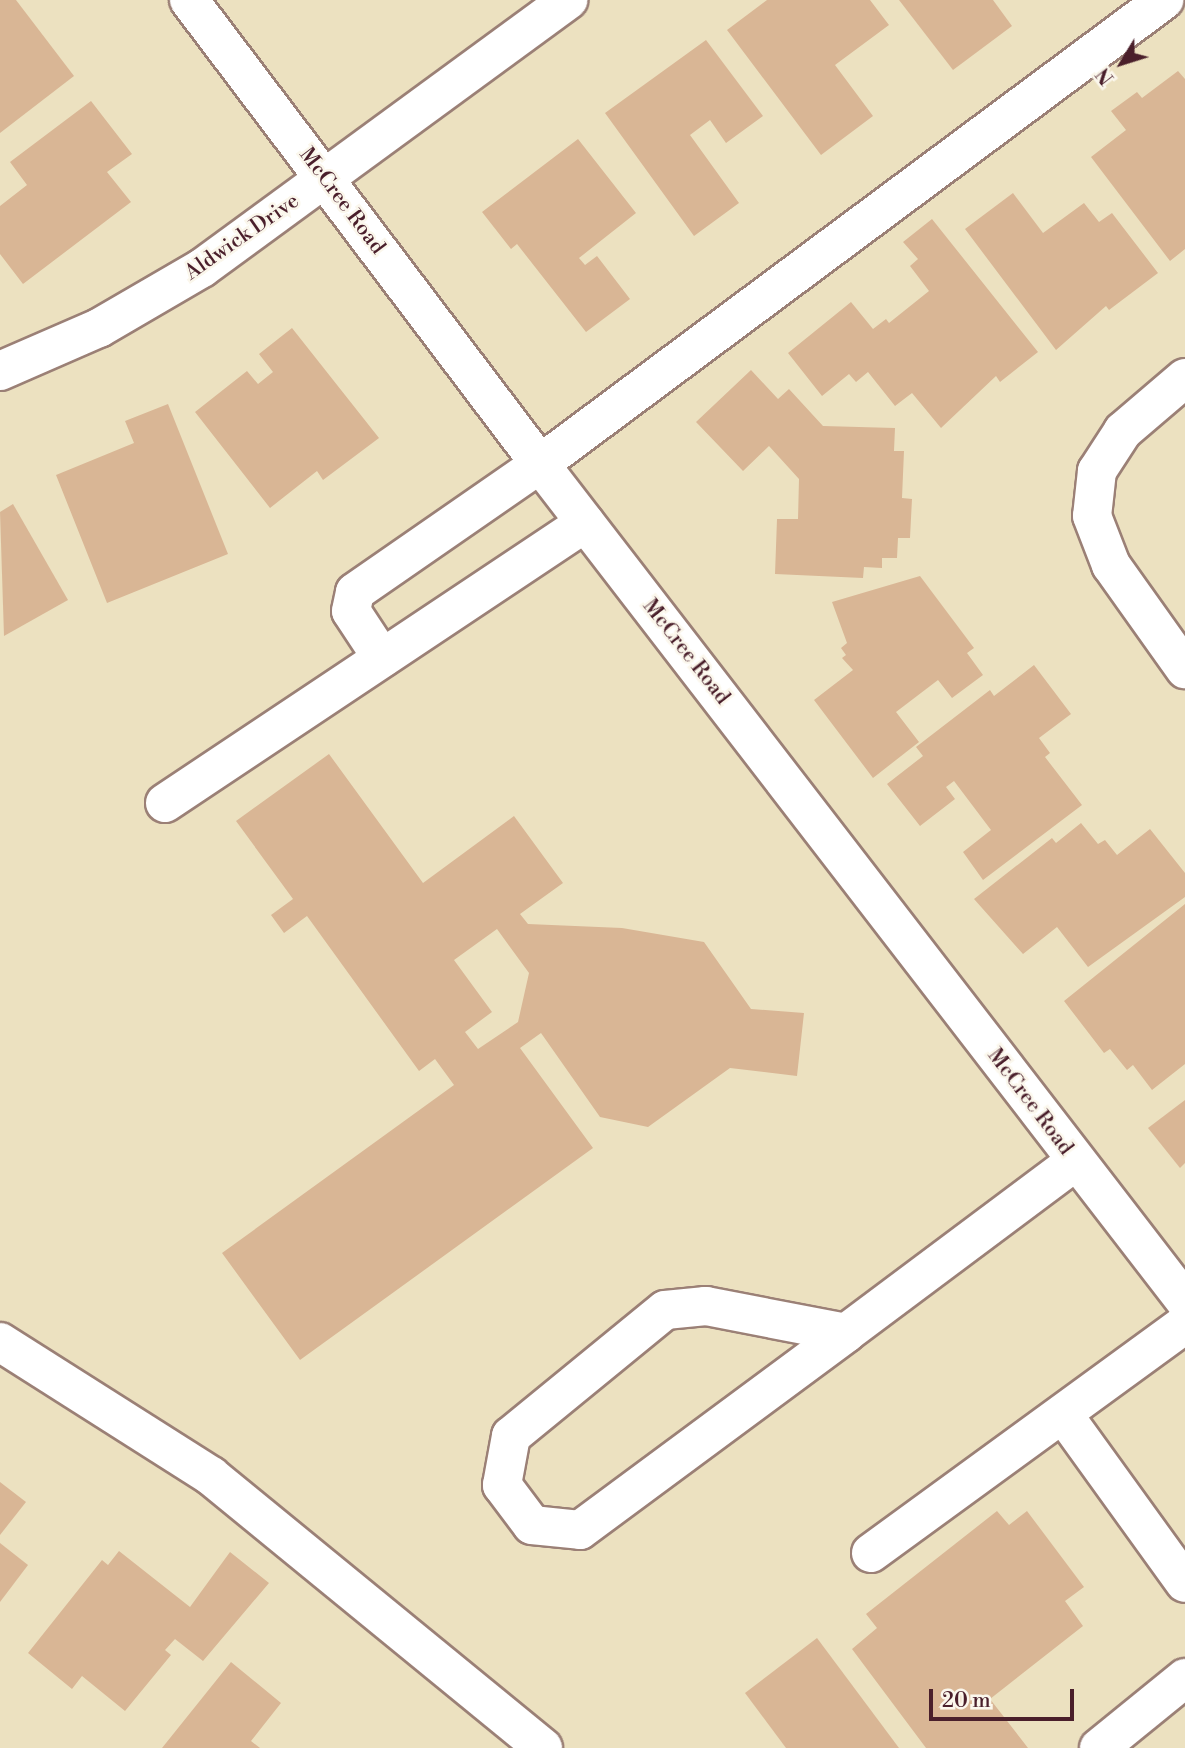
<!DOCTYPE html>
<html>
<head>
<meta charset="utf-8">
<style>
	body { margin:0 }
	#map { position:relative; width:1185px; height:1748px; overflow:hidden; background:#ece1c0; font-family:"Libre Bodoni",serif }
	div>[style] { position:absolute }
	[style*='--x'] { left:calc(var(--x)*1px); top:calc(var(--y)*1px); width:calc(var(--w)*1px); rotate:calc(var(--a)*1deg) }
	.building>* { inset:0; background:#d9b695 }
	.roads { filter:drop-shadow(2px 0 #9b8076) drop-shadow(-2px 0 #9b8076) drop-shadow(0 2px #9b8076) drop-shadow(0 -2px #9b8076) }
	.minor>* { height:38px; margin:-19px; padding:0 19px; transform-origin:19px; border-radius:19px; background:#fff }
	span { translate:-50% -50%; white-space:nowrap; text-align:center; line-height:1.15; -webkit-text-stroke:5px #fbf7ec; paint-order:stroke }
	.street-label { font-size:21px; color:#4a1f2b }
	.north { position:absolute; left:1087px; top:28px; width:70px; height:70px; -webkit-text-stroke:5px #fbf7ec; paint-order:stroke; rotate:232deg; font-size:19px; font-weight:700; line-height:28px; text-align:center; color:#4a1f2b }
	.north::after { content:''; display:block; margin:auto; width:24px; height:32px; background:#4a1f2b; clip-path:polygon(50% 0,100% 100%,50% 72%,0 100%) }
	.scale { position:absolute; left:929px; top:1689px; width:145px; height:32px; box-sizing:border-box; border:4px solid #4a1f2b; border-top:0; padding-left:9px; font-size:21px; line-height:24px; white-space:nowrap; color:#4a1f2b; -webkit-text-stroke:5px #fbf7ec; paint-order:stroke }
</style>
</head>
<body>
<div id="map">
	<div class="building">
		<div style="clip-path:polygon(0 0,16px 0,74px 76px,0 133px)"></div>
		<div style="clip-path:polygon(767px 0,870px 0,889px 25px,835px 65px,873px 116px,821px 155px,727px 30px)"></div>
		<div style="clip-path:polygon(899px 0,993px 0,1012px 26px,953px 70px)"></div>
		<div style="clip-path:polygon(706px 40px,763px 116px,726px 143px,710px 120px,690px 135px,739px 203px,694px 236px,605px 113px)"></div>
		<div style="clip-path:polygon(1178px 71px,1185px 79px,1185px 249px,1170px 261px,1091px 157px,1126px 130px,1111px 111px,1137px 92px,1142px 98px)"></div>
		<div style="clip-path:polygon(91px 101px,132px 154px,107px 172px,131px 202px,23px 284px,0 254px,0 206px,27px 185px,10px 162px)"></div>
		<div style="clip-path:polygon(578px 139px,636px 213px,579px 258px,585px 265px,597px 256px,630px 299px,586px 332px,517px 244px,511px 249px,482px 212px)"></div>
		<div style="clip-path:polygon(1013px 193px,1043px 233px,1084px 203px,1099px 222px,1112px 213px,1158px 273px,1109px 310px,1106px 306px,1056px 350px,965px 229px)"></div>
		<div style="clip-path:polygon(932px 219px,1038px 352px,1000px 382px,996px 376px,941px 428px,912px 393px,895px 406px,868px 372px,856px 382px,849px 374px,822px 396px,788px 353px,851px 302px,873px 329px,886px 319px,889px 323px,929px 291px,910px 266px,918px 259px,903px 242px)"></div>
		<div style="clip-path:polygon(292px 328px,379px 438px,323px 480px,317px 471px,270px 508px,195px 412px,247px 371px,258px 384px,273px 372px,259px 354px)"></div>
		<div style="clip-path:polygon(751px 370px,778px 399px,789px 389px,823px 426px,895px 428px,894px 451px,904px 451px,902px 498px,912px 499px,910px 538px,898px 538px,897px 558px,882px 558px,882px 568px,864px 567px,863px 578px,775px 574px,777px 519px,798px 519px,799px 479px,769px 446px,743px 471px,696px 422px)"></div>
		<div style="clip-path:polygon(168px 404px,228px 554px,107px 603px,56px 475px,134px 443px,125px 421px)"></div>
		<div style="clip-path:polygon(13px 504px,68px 600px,4px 636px,0 512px)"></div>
		<div style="clip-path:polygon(920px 576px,974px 648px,967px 653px,983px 675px,952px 698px,938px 680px,896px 712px,919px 742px,873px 778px,814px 700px,853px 670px,842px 658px,846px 655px,841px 648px,847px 643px,832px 602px)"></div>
		<div style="clip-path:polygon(1034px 665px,1071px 714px,1039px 738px,1050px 753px,1045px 757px,1082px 805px,983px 880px,963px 852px,991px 830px,954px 781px,946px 787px,955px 799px,920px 826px,887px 784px,923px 756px,916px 747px,990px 690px,994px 696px)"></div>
		<div style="clip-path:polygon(evenodd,329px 754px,423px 883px,514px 816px,563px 883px,520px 914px,528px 924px,622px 928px,704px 942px,751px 1009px,804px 1013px,797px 1076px,730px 1068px,648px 1127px,600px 1117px,541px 1033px,520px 1048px,593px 1148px,300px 1360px,222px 1253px,454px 1085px,435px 1059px,419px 1071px,307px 916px,284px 933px,271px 915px,293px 899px,236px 821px,329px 754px,497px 929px,529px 973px,518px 1022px,478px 1049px,465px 1032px,492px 1012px,454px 960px,497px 929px)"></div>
		<div style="clip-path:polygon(1081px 823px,1098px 844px,1105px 840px,1117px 855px,1150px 829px,1185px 873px,1185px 897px,1088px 967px,1057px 927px,1023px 954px,974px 899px,1052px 838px,1056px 843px)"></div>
		<div style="clip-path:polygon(1185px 904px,1185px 1064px,1152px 1090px,1133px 1065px,1127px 1070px,1110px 1049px,1104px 1053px,1064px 1001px)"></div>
		<div style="clip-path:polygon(1185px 1100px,1185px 1163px,1180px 1168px,1148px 1128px)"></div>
		<div style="clip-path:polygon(0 1482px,26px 1502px,0 1535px)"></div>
		<div style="clip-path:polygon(997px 1511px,1009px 1525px,1027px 1511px,1084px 1587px,1065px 1601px,1083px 1626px,990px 1699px,1028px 1748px,926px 1748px,852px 1649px,877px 1628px,866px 1614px)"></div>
		<div style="clip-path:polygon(0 1543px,28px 1565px,0 1602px)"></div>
		<div style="clip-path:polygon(119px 1551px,190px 1607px,230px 1552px,269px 1583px,203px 1661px,175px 1639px,165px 1650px,171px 1655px,125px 1711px,82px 1676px,72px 1689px,28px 1653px,102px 1560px,108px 1565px)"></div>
		<div style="clip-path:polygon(817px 1638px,899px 1748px,786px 1748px,745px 1693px)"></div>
		<div style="clip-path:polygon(231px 1662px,281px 1703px,251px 1741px,260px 1748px,162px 1748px)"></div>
	</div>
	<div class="roads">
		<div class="minor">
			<div style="--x:189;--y:0;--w:582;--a:52.89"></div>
			<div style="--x:540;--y:464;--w:1057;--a:52.38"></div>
			<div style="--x:0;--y:371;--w:108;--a:-23.5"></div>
			<div style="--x:99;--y:328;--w:119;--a:-30.2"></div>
			<div style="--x:202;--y:268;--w:454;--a:-36.2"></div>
			<div style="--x:1185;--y:378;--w:82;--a:139.5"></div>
			<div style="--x:1123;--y:431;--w:48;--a:123"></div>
			<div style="--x:1097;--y:471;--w:45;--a:96.3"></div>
			<div style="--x:1092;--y:516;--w:53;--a:68.8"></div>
			<div style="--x:1111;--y:565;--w:128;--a:54.6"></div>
			<div style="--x:382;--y:658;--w:56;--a:-123.4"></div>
			<div style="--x:351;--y:611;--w:19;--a:-78"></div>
			<div style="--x:355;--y:592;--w:225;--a:-34.7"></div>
			<div style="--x:540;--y:464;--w:778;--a:-36.63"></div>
			<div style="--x:165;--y:803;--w:505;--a:-33.69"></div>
			<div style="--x:846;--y:1333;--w:143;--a:-169.1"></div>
			<div style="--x:706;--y:1306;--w:41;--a:174.4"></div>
			<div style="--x:665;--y:1310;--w:199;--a:140.7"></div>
			<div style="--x:511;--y:1436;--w:50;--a:100.4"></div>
			<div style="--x:502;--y:1485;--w:50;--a:53.1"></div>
			<div style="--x:532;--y:1525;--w:48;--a:5.9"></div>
			<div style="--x:580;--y:1530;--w:331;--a:-36.5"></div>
			<div style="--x:846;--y:1333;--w:287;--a:-36.8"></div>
			<div style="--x:0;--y:1342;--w:250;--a:32.4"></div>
			<div style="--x:211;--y:1476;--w:429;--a:39.3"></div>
			<div style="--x:1063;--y:1414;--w:208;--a:54.2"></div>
			<div style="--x:871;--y:1553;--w:389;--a:-36.1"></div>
			<div style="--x:1099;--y:1748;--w:111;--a:-39.1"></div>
		</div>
	</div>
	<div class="street-label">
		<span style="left:342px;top:201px;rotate:53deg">McCree Road</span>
		<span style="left:242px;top:237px;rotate:-35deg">Aldwick Drive</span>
		<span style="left:686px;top:652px;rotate:52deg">McCree Road</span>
		<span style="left:1030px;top:1102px;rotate:53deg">McCree Road</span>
	</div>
	<div class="north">N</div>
	<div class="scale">20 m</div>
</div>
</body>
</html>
